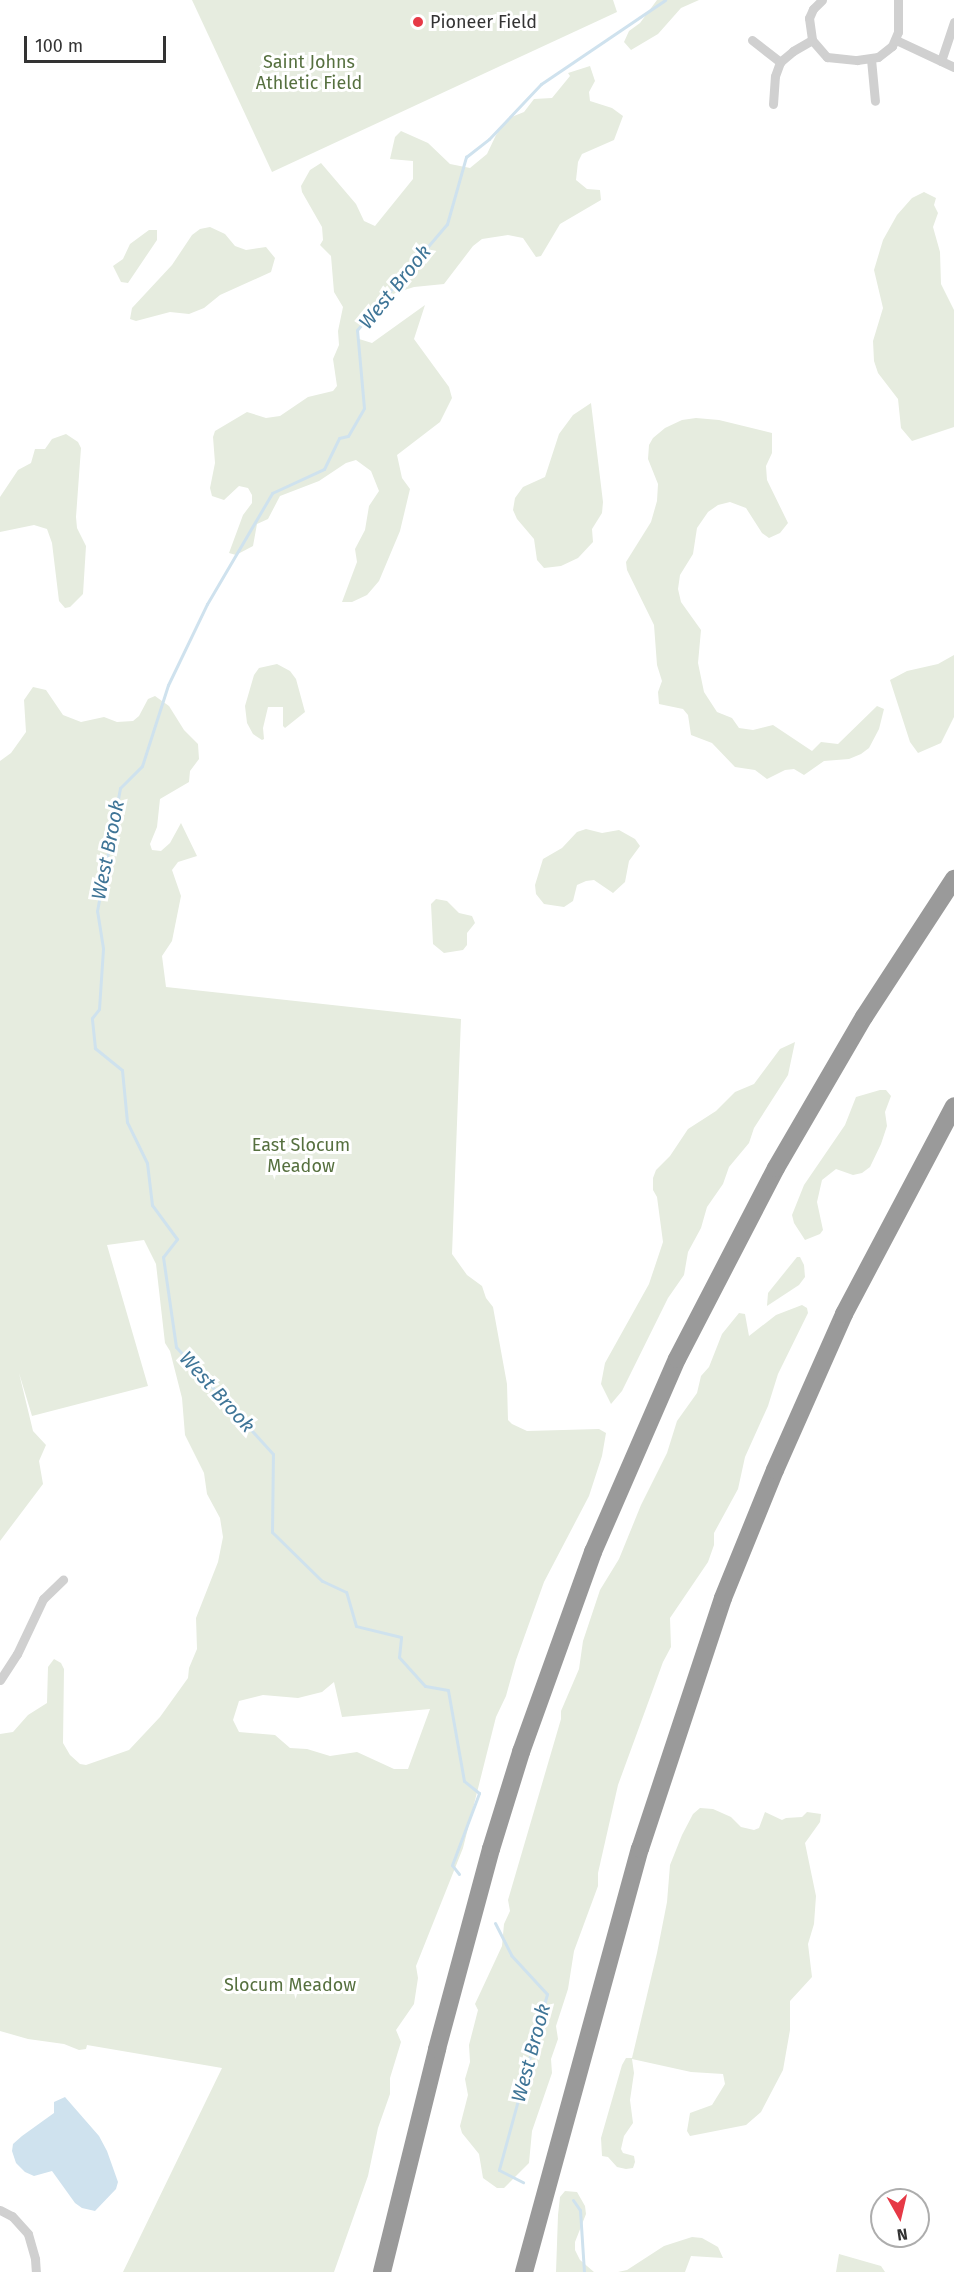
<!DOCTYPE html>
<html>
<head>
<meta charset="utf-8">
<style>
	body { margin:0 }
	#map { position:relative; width:954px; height:2272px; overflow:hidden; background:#fff; font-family:"Fira Sans",sans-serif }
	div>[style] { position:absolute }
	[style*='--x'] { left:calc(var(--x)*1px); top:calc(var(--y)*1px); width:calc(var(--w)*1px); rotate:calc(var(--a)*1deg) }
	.green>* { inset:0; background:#e6ecdf }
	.water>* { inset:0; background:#cfe2ee }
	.stream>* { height:3px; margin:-1.5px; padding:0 1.5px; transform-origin:1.5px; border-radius:1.5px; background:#cfe2ee }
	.street>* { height:9px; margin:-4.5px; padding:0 4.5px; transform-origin:4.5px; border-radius:4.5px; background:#d0d0d0 }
	.highway>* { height:18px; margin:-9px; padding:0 9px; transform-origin:9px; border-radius:9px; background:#9a9a9a }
	.dots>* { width:16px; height:16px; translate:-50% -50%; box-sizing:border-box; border:3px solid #fff; border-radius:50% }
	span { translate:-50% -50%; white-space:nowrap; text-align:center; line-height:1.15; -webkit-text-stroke:6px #fff; paint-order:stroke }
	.poi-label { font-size:18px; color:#333 }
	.left { translate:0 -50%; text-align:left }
	.park-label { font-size:18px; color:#56703f }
	.water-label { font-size:20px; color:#3f7597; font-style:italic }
	.north { position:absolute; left:870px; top:2188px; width:60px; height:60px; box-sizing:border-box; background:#fff; border:2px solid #adadad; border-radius:50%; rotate:172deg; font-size:16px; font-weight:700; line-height:24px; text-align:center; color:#333 }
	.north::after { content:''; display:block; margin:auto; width:21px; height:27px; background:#e63946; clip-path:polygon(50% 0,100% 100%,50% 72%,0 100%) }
	.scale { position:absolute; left:24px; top:36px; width:142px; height:27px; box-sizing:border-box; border:3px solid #333; border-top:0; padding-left:8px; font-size:18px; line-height:21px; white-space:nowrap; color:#333; -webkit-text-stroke:4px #fff; paint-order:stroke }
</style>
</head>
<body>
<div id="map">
	<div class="green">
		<div style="clip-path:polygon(192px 0,613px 0,617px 12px,272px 172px)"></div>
		<div style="clip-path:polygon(657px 0,699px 0,681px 8px,658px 34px,631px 50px,624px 42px,629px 31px,640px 23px)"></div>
		<div style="clip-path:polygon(590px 66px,595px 81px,589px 92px,590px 101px,612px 108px,623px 116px,614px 140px,582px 154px,578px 162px,576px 180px,587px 189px,600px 190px,601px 200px,560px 224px,541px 256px,536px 257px,523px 238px,508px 235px,482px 239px,473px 246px,444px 284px,414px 287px,395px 293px,358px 328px,359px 339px,372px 343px,425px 305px,414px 339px,449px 387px,452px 398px,440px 422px,397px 455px,402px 478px,410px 489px,400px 531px,379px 581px,367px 595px,352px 602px,342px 602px,357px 562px,355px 549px,365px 530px,369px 506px,379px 491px,371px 471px,356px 460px,346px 463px,319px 481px,280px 496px,268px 519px,257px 524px,253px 546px,236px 555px,229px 553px,243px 515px,252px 503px,252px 495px,248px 488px,239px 486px,224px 500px,212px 496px,210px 488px,215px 463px,213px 437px,215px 431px,247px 412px,266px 418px,280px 416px,308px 397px,333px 391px,337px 386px,333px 359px,339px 345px,338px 331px,343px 307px,334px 292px,331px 256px,320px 245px,323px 240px,322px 227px,302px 192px,301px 186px,310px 170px,321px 163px,356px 204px,364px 221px,375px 226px,413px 179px,413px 161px,390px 159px,395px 137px,401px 131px,428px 143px,450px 164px,470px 168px,487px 154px,496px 135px,509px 118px,524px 112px,534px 99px,552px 98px,570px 76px,568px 73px)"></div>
		<div style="clip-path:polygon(924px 192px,936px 198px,934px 205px,938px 213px,933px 227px,940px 252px,941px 284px,954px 310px,954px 427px,912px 441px,901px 428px,898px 399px,878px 373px,874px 361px,873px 341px,883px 308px,874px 270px,883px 240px,897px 215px,912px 198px)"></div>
		<div style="clip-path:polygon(210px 227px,225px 234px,235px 246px,246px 250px,266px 247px,275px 258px,271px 272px,220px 295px,204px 308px,189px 314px,170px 312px,136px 321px,130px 319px,132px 308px,172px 265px,192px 235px,200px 229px)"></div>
		<div style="clip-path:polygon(149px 230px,157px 230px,157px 240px,128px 283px,121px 282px,113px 266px,123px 259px,130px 244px)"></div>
		<div style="clip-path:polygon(591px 403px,603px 502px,602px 513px,592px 529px,593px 542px,578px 558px,561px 566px,544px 568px,537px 560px,534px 539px,517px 519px,513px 510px,515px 498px,523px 487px,545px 477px,559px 434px,573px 415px)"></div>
		<div style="clip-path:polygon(696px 418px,719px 420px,772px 433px,772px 453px,766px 466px,767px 480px,788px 523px,780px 533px,769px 538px,762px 533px,746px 508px,730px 502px,718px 505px,708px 512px,697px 528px,693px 554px,680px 575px,678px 589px,681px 602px,701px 630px,698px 663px,704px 692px,717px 712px,732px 718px,739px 728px,753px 730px,773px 725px,812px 751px,821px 742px,838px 744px,877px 706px,884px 709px,879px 729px,869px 748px,861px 754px,849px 759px,824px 761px,804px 775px,794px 769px,785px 770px,767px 779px,755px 770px,735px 767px,712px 743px,691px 735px,688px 715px,683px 709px,659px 704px,658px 692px,662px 681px,657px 665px,654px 625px,627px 570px,626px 562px,651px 522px,657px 501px,658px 484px,648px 459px,649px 445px,653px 438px,665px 428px,682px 420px)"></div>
		<div style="clip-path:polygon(66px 434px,78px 442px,81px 448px,76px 517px,77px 528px,86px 546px,83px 594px,70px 607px,65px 608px,59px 601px,52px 543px,47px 529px,34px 525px,0 532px,0 497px,18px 470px,31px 463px,35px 449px,45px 449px,52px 439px)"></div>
		<div style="clip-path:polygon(954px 655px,954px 717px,941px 743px,918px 753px,910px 742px,890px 680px,907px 671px,938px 664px)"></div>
		<div style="clip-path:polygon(277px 664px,290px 671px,296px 679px,305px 712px,285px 728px,283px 726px,283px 707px,268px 707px,263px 728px,264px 739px,262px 740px,253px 734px,247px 723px,245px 706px,254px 675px,259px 668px)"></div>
		<div style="clip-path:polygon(evenodd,33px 687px,46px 690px,63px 715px,81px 722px,104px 717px,117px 722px,133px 721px,139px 716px,148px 699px,155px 696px,169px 706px,184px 730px,198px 744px,199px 759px,190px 771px,189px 782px,160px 799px,157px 827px,150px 844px,152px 850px,161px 851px,170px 843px,181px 823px,197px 856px,178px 862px,172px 870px,181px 896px,172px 941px,162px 956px,166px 987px,461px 1019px,452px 1254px,467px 1275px,482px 1286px,486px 1298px,493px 1307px,507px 1384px,508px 1420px,512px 1424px,527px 1431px,599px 1429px,606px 1433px,602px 1456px,589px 1496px,544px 1582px,516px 1660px,506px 1696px,496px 1717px,463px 1848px,416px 1966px,418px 1978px,414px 2004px,396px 2030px,401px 2042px,390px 2078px,390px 2094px,378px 2128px,368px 2176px,334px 2272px,123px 2272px,222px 2068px,87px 2045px,86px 2049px,79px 2050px,64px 2044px,28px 2039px,0 2031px,0 1734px,13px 1732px,28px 1715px,47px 1703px,48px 1667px,54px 1659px,61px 1663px,64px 1669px,63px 1743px,70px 1755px,80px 1764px,86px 1765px,129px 1750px,160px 1717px,188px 1678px,189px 1668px,197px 1649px,196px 1618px,218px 1562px,223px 1537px,220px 1518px,207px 1494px,204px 1473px,185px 1435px,182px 1398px,170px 1351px,165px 1343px,156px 1264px,144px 1240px,107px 1245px,148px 1386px,32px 1416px,19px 1373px,33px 1431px,46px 1445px,39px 1461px,43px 1484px,0 1541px,0 761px,11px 753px,26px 732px,24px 700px,33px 687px,334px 1682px,342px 1717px,430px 1709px,408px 1769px,394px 1769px,357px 1752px,330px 1756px,307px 1749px,290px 1748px,275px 1735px,239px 1732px,233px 1720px,239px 1701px,263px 1695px,298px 1698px,322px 1692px,334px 1682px)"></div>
		<div style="clip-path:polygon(586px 829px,602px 833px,619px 830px,635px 839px,640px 846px,629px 861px,625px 882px,613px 893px,594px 880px,586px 881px,577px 885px,573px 901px,564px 907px,544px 904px,536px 894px,535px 885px,543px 859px,562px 848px,577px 832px)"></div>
		<div style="clip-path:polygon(436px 899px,447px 901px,459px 913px,472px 916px,475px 923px,467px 933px,467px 945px,463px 950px,444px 953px,433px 944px,431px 904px)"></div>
		<div style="clip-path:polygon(795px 1042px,788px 1075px,754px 1128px,749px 1143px,729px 1167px,723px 1184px,707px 1207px,701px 1228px,688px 1252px,684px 1275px,668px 1298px,622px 1391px,611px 1404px,601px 1384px,605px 1363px,649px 1284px,663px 1242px,657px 1197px,653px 1190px,653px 1178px,656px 1170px,670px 1156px,688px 1129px,716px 1111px,735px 1092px,754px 1084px,780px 1049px)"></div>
		<div style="clip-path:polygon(880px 1090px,886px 1090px,891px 1096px,885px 1112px,887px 1126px,881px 1144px,870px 1167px,862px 1173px,853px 1175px,836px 1169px,822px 1180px,817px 1202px,823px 1230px,820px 1234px,805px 1240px,794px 1223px,792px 1215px,804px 1185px,845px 1125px,856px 1097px)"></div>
		<div style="clip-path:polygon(797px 1257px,800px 1257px,804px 1265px,805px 1277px,799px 1285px,767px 1306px,768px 1293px)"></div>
		<div style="clip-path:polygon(802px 1305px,807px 1308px,808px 1313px,778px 1374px,768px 1406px,745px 1457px,738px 1489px,714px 1533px,714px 1545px,708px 1562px,670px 1618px,671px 1647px,663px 1662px,618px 1785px,598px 1873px,598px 1886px,574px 1951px,568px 1989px,556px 2026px,558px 2039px,551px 2059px,552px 2073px,532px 2131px,529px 2163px,504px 2188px,497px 2188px,483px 2178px,479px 2154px,462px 2133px,460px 2126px,468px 2095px,465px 2079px,470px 2062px,469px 2045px,478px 2010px,475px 2004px,502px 1946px,504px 1924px,510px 1911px,508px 1900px,561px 1719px,561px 1711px,579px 1669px,583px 1641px,600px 1590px,619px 1559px,641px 1505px,667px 1453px,677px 1421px,697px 1393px,701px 1376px,709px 1367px,722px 1334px,739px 1313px,745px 1314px,749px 1336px,776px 1315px)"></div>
		<div style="clip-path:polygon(700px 1808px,713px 1809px,731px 1817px,741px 1827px,754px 1830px,759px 1828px,765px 1812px,782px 1820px,786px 1818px,802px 1817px,807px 1812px,821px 1814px,820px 1822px,805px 1843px,816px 1896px,814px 1924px,808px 1944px,812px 1977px,790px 2001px,790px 2030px,783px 2070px,761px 2112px,746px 2125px,690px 2136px,687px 2131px,690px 2113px,712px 2105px,725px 2084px,723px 2074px,691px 2072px,632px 2059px,634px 2073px,630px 2100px,633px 2123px,624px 2136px,621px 2149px,623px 2153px,634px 2156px,635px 2162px,633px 2168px,626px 2169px,617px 2167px,608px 2157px,602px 2156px,601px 2138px,622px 2065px,626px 2058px,632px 2058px,657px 1953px,667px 1902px,670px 1865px,682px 1835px,693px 1814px)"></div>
		<div style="clip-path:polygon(565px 2191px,577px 2192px,585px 2206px,586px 2214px,575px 2242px,575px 2250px,580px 2260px,594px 2272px,556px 2272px,558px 2215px,560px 2197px)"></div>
		<div style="clip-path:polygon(692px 2237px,702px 2238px,718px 2247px,723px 2258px,691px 2256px,685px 2272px,618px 2272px,627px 2270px,664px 2246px)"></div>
		<div style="clip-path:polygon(839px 2254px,881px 2266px,885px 2272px,836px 2272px)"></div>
	</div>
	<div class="water">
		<div style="clip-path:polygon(65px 2097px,99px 2136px,107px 2151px,118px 2182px,116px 2189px,95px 2211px,82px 2208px,75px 2203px,52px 2171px,34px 2176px,25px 2172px,16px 2163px,12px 2151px,13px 2144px,22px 2136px,54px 2113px,54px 2102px)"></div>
	</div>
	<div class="stream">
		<div style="--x:459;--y:1874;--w:11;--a:-128"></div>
		<div style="--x:452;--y:1865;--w:77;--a:-69.4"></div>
		<div style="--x:479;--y:1793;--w:19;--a:-141"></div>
		<div style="--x:464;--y:1781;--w:92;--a:-100"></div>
		<div style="--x:448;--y:1690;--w:23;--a:-170"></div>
		<div style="--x:425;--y:1686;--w:39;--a:-132"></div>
		<div style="--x:399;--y:1657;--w:20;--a:-84"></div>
		<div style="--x:401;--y:1637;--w:46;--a:-166.3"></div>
		<div style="--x:356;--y:1626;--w:35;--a:-106"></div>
		<div style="--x:346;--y:1592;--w:26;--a:-155"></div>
		<div style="--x:322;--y:1581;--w:70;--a:-135.6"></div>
		<div style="--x:272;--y:1532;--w:78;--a:-89.3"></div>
		<div style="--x:273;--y:1454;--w:144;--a:-132.2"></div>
		<div style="--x:176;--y:1347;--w:91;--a:-98.2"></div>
		<div style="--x:163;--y:1257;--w:23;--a:-52"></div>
		<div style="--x:177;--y:1239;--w:42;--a:-126.3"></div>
		<div style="--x:152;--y:1205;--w:42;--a:-96.8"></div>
		<div style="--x:147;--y:1163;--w:46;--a:-116"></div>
		<div style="--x:127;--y:1122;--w:52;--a:-95.5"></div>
		<div style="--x:122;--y:1070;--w:35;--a:-141"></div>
		<div style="--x:95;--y:1048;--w:30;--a:-96"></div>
		<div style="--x:92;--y:1018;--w:11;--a:-52"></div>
		<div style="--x:99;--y:1009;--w:61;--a:-86.2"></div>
		<div style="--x:103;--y:948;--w:37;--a:-99"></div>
		<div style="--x:97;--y:911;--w:125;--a:-79.4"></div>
		<div style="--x:120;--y:788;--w:31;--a:-45"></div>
		<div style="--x:142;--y:766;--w:85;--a:-72.2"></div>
		<div style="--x:168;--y:685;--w:90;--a:-64.3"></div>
		<div style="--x:207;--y:604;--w:129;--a:-59.6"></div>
		<div style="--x:272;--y:493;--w:57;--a:-24.8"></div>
		<div style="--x:324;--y:469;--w:34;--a:-64"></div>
		<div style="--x:339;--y:438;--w:9;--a:-13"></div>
		<div style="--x:348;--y:436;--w:32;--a:-60"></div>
		<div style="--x:364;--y:408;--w:78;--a:-95.1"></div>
		<div style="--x:357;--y:330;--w:139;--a:-49.7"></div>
		<div style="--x:447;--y:224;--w:70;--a:-74.2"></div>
		<div style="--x:466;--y:157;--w:29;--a:-38"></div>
		<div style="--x:489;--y:139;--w:76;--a:-46.6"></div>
		<div style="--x:541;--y:84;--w:150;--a:-34.1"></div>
		<div style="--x:495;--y:1923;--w:36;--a:63"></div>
		<div style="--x:511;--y:1955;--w:53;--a:47.3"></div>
		<div style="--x:547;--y:1994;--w:182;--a:105.3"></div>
		<div style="--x:499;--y:2170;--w:27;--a:27"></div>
		<div style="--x:573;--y:2200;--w:12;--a:55"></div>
		<div style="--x:580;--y:2210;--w:62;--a:86.3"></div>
	</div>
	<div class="street">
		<div style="--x:822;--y:0;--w:13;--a:135"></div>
		<div style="--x:813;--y:9;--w:10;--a:114"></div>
		<div style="--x:809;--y:18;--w:22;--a:82"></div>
		<div style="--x:812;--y:40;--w:23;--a:49"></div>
		<div style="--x:827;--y:57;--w:30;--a:6"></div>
		<div style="--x:857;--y:60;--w:21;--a:-8"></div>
		<div style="--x:878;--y:57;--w:18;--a:-38"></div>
		<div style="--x:892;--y:46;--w:15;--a:-67"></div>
		<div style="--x:898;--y:32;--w:32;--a:-90"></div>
		<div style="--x:752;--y:40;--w:36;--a:38"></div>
		<div style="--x:780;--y:62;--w:17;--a:-40"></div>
		<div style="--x:793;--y:51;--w:22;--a:-30"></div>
		<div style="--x:896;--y:40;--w:64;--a:25"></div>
		<div style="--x:871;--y:59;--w:42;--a:84.6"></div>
		<div style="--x:941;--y:61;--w:41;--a:-71.6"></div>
		<div style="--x:773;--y:104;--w:28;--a:-86"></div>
		<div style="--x:775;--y:76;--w:15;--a:-70"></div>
		<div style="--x:0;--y:1680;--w:31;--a:-57"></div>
		<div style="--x:17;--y:1654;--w:61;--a:-64.7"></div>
		<div style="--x:43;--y:1599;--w:28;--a:-44"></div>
		<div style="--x:0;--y:2210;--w:13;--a:27"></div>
		<div style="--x:12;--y:2216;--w:24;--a:48"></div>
		<div style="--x:28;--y:2234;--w:26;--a:74"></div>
		<div style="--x:35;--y:2259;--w:13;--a:86"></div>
	</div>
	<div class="highway">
		<div style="--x:382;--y:2272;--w:230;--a:-76.1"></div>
		<div style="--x:437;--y:2049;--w:207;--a:-74.9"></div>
		<div style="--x:491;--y:1849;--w:102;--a:-72.8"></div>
		<div style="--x:521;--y:1752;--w:213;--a:-70.2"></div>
		<div style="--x:593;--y:1552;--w:210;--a:-66.5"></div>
		<div style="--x:677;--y:1359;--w:215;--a:-62.6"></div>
		<div style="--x:776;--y:1168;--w:175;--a:-59.8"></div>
		<div style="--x:864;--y:1017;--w:165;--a:-56.9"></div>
		<div style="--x:524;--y:2272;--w:439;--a:-74.7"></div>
		<div style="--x:640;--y:1849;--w:264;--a:-71.7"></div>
		<div style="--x:723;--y:1598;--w:138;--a:-67.9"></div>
		<div style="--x:775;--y:1470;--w:171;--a:-66.1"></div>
		<div style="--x:844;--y:1314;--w:235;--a:-62.1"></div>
	</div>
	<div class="dots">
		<div style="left:418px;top:22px;background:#e63946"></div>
	</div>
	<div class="poi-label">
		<span class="left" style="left:430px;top:22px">Pioneer Field</span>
	</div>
	<div class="park-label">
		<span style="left:309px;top:73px">Saint Johns<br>Athletic Field</span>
		<span style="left:301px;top:1156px">East Slocum<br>Meadow</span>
		<span style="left:290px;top:1985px">Slocum Meadow</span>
	</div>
	<div class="water-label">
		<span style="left:395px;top:287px;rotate:-51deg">West Brook</span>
		<span style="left:108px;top:850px;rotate:-79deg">West Brook</span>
		<span style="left:217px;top:1392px;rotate:48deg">West Brook</span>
		<span style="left:531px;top:2053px;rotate:-75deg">West Brook</span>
	</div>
	<div class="north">N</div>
	<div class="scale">100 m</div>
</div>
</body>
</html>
